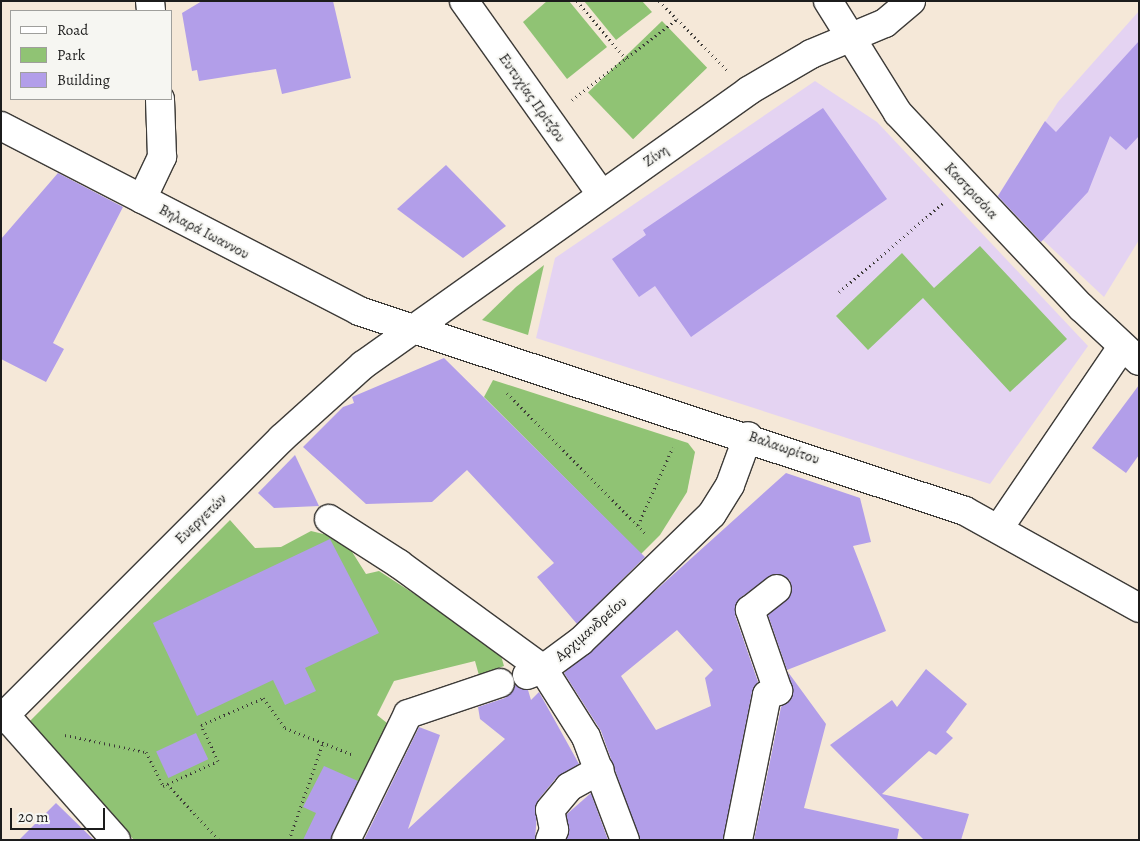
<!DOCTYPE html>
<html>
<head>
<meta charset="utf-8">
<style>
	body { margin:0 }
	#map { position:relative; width:1140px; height:841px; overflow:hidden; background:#f5e8d8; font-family:Alegreya,serif }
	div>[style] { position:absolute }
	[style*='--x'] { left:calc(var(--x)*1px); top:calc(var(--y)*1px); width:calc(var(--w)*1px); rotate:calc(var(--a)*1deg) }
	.built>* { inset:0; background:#e4d3f2 }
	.green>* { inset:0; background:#90c374; transform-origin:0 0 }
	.building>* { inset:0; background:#b29ee9; transform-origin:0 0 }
	.path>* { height:3px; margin-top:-1.5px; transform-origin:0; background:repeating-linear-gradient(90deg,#3d3b38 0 1px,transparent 0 5px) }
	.roads { filter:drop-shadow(1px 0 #3d3b38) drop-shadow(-1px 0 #3d3b38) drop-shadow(0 1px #3d3b38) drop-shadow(0 -1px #3d3b38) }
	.minor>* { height:28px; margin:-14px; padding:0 14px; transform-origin:14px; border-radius:14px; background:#fff }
	.major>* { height:28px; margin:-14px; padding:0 14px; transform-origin:14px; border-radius:14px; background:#fff }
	span { translate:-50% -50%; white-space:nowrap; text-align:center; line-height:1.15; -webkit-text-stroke:4px #f6f6f2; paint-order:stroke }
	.street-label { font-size:15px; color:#1c1c1c }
	.frame { position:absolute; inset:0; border:2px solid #1c1c1c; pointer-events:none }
	.legend { position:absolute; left:10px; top:10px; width:162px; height:90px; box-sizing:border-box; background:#f6f6f2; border:1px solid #9f9f9c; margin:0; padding:6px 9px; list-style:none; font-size:15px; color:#1c1c1c }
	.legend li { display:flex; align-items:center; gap:10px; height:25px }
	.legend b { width:25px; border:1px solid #9f9f9c }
	.scale { position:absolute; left:10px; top:808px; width:95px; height:22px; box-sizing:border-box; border:2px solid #1c1c1c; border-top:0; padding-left:6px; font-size:15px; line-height:18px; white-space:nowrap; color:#1c1c1c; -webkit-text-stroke:4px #f6f6f2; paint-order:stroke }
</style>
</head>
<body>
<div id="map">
	<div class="built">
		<div style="clip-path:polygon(1139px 11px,1139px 240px,1104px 297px,997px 197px,1058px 102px)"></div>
		<div style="clip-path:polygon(815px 81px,877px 122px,1088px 346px,990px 484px,536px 338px,555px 258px)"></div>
	</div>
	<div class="green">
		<div style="clip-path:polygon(547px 1px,569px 1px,607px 47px,567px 79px,523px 22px)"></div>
		<div style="clip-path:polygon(584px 1px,642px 1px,652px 12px,616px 40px)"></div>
		<div style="left:662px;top:21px;width:65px;height:103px;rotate:46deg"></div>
		<div style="clip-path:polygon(980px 246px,1067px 339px,1010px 392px,923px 298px,868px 350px,836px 316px,902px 253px,934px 288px)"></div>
		<div style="clip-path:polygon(544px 265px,528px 335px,482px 320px,516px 287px)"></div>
		<div style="clip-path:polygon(493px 380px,688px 443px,695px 452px,687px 492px,660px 535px,641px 554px,484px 397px)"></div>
		<div style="clip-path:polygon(230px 520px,255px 548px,281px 547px,311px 531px,344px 539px,366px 574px,379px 571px,499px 649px,504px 666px,496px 669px,497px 674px,480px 679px,475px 661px,394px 681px,377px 715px,387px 723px,333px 840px,134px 840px,28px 723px)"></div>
	</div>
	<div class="building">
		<div style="clip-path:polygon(202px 1px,333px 1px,351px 78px,282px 94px,276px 69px,199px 81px,197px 70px,192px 71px,182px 13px)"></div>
		<div style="clip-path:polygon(1139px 41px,1139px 136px,1126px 150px,1110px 136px,1088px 192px,1041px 242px,998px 196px,1045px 121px,1056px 132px)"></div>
		<div style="clip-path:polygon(823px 108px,887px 199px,691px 337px,655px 286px,639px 297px,612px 259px,646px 235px,643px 230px)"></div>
		<div style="clip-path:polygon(446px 165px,506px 226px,463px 258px,397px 209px)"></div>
		<div style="clip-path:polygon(58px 173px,123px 207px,53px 343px,64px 349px,46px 382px,1px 359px,1px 239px)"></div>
		<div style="clip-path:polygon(444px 358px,645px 557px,577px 624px,537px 577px,554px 563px,467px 470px,432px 502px,366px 504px,303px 447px,343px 407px,354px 403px,352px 397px)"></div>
		<div style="clip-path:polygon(1139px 385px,1139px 455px,1126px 473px,1092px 448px)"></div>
		<div style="clip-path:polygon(295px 455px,319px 506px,274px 508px,258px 493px)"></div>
		<div style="clip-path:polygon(evenodd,786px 473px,860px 498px,871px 542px,853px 546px,886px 631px,787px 670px,768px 615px,791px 595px,790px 580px,774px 574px,740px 598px,735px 615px,758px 682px,752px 692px,723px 840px,640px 840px,601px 731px,564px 673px,786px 473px,677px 630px,713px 670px,705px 678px,711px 706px,656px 730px,621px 676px,677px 630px)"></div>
		<div style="clip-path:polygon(330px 539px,379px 633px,305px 668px,316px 691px,285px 705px,273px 680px,197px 716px,153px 623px)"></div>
		<div style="clip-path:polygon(926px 669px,967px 704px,946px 732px,953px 738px,936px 755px,929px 751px,882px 794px,969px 814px,961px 840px,924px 840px,830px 745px,892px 700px,897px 707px)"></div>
		<div style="clip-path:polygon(788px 672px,826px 724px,804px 808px,899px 829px,897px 840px,754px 840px,781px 707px,793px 694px)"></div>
		<div style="clip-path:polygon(515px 685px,528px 690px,531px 700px,539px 692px,579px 764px,557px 777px,538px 800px,535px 840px,364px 840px,419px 727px,440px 735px,408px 829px,505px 739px,480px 719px,478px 707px,505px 698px)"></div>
		<div style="left:196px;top:733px;width:29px;height:44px;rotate:65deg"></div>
		<div style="clip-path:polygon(324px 766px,358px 781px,331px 840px,303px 840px,316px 813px,303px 807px)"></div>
		<div style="clip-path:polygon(591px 793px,608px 840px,567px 840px,567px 814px)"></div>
		<div style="clip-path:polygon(56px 803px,94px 840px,19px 840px)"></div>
	</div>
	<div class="path">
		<div style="--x:577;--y:1;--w:76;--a:49.8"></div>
		<div style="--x:659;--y:1;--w:25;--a:45"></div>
		<div style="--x:572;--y:100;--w:133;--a:-37.6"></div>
		<div style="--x:677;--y:19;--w:71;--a:45.6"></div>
		<div style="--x:839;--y:292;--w:137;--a:-40.6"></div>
		<div style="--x:507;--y:393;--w:199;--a:45.4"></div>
		<div style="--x:638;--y:525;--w:85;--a:-65.8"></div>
		<div style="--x:65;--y:735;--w:83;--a:11.9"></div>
		<div style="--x:146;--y:752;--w:38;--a:63"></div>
		<div style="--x:163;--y:786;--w:60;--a:-24.4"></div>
		<div style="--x:218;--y:761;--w:40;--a:-115"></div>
		<div style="--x:201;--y:725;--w:68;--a:-23.5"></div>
		<div style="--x:263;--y:698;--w:37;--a:54"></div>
		<div style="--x:285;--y:728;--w:74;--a:21.4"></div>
		<div style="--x:167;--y:784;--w:76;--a:47.1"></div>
		<div style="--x:289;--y:840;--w:103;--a:-70.7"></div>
	</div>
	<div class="roads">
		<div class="minor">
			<div style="--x:150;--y:1;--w:10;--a:84"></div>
			<div style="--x:464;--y:1;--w:237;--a:54.6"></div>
			<div style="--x:828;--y:1;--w:132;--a:58"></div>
			<div style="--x:898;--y:113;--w:267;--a:46.7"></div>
			<div style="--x:1081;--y:307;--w:79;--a:43"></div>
			<div style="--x:142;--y:199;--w:47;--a:-64.5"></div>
			<div style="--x:162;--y:157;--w:58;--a:-92"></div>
			<div style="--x:329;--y:519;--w:83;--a:32.7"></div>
			<div style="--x:399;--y:564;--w:178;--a:36.1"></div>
			<div style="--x:543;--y:669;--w:80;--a:57.7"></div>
			<div style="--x:586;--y:737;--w:110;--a:69.3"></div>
			<div style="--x:999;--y:528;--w:219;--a:-55.8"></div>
			<div style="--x:527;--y:675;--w:17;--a:-21"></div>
			<div style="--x:543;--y:669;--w:47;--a:-36.4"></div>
			<div style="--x:581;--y:641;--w:182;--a:-44.1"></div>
			<div style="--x:712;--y:514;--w:34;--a:-58"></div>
			<div style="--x:730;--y:485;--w:52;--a:-69.8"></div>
			<div style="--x:5;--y:715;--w:167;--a:48.4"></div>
			<div style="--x:1;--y:719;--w:397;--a:-45"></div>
			<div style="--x:282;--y:438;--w:109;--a:-42"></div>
			<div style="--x:363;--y:365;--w:473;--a:-35.4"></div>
			<div style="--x:748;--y:91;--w:73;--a:-30.4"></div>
			<div style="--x:811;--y:54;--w:80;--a:-22.7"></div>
			<div style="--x:885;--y:23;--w:34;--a:-40"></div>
			<div style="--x:346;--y:840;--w:140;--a:-63.8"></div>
			<div style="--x:408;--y:714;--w:97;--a:-18.6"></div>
			<div style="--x:550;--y:840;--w:11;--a:-68"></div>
			<div style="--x:554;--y:830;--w:20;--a:-101"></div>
			<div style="--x:550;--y:810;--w:30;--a:-50"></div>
			<div style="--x:569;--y:787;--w:35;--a:-29"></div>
			<div style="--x:738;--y:840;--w:148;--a:-78.7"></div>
			<div style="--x:767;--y:695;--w:12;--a:-20"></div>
			<div style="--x:778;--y:691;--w:86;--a:-109.1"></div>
			<div style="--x:750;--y:610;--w:34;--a:-38"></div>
		</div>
		<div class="major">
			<div style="--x:1;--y:126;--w:403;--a:27.3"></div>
			<div style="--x:359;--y:311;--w:638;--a:18.26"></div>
			<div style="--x:965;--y:511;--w:199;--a:29.1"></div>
		</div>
	</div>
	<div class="street-label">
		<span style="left:532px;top:98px;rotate:55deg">Ευτυχίας Πρίτζου</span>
		<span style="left:656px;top:156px;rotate:-35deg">Ζίνη</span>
		<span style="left:971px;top:191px;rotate:47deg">Καστρισόια</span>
		<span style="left:204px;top:232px;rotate:28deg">Βηλαρά Ιωαννου</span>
		<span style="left:784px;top:448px;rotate:19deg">Βαλαωρίτου</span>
		<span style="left:201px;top:519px;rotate:-44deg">Ευεργετών</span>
		<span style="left:591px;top:629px;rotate:-41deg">Αρχιμανδρείου</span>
	</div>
	<div class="frame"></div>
	<ul class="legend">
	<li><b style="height:6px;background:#fff"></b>Road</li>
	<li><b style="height:14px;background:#90c374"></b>Park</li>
	<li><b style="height:14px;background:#b29ee9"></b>Building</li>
	</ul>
	<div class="scale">20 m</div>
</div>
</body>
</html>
